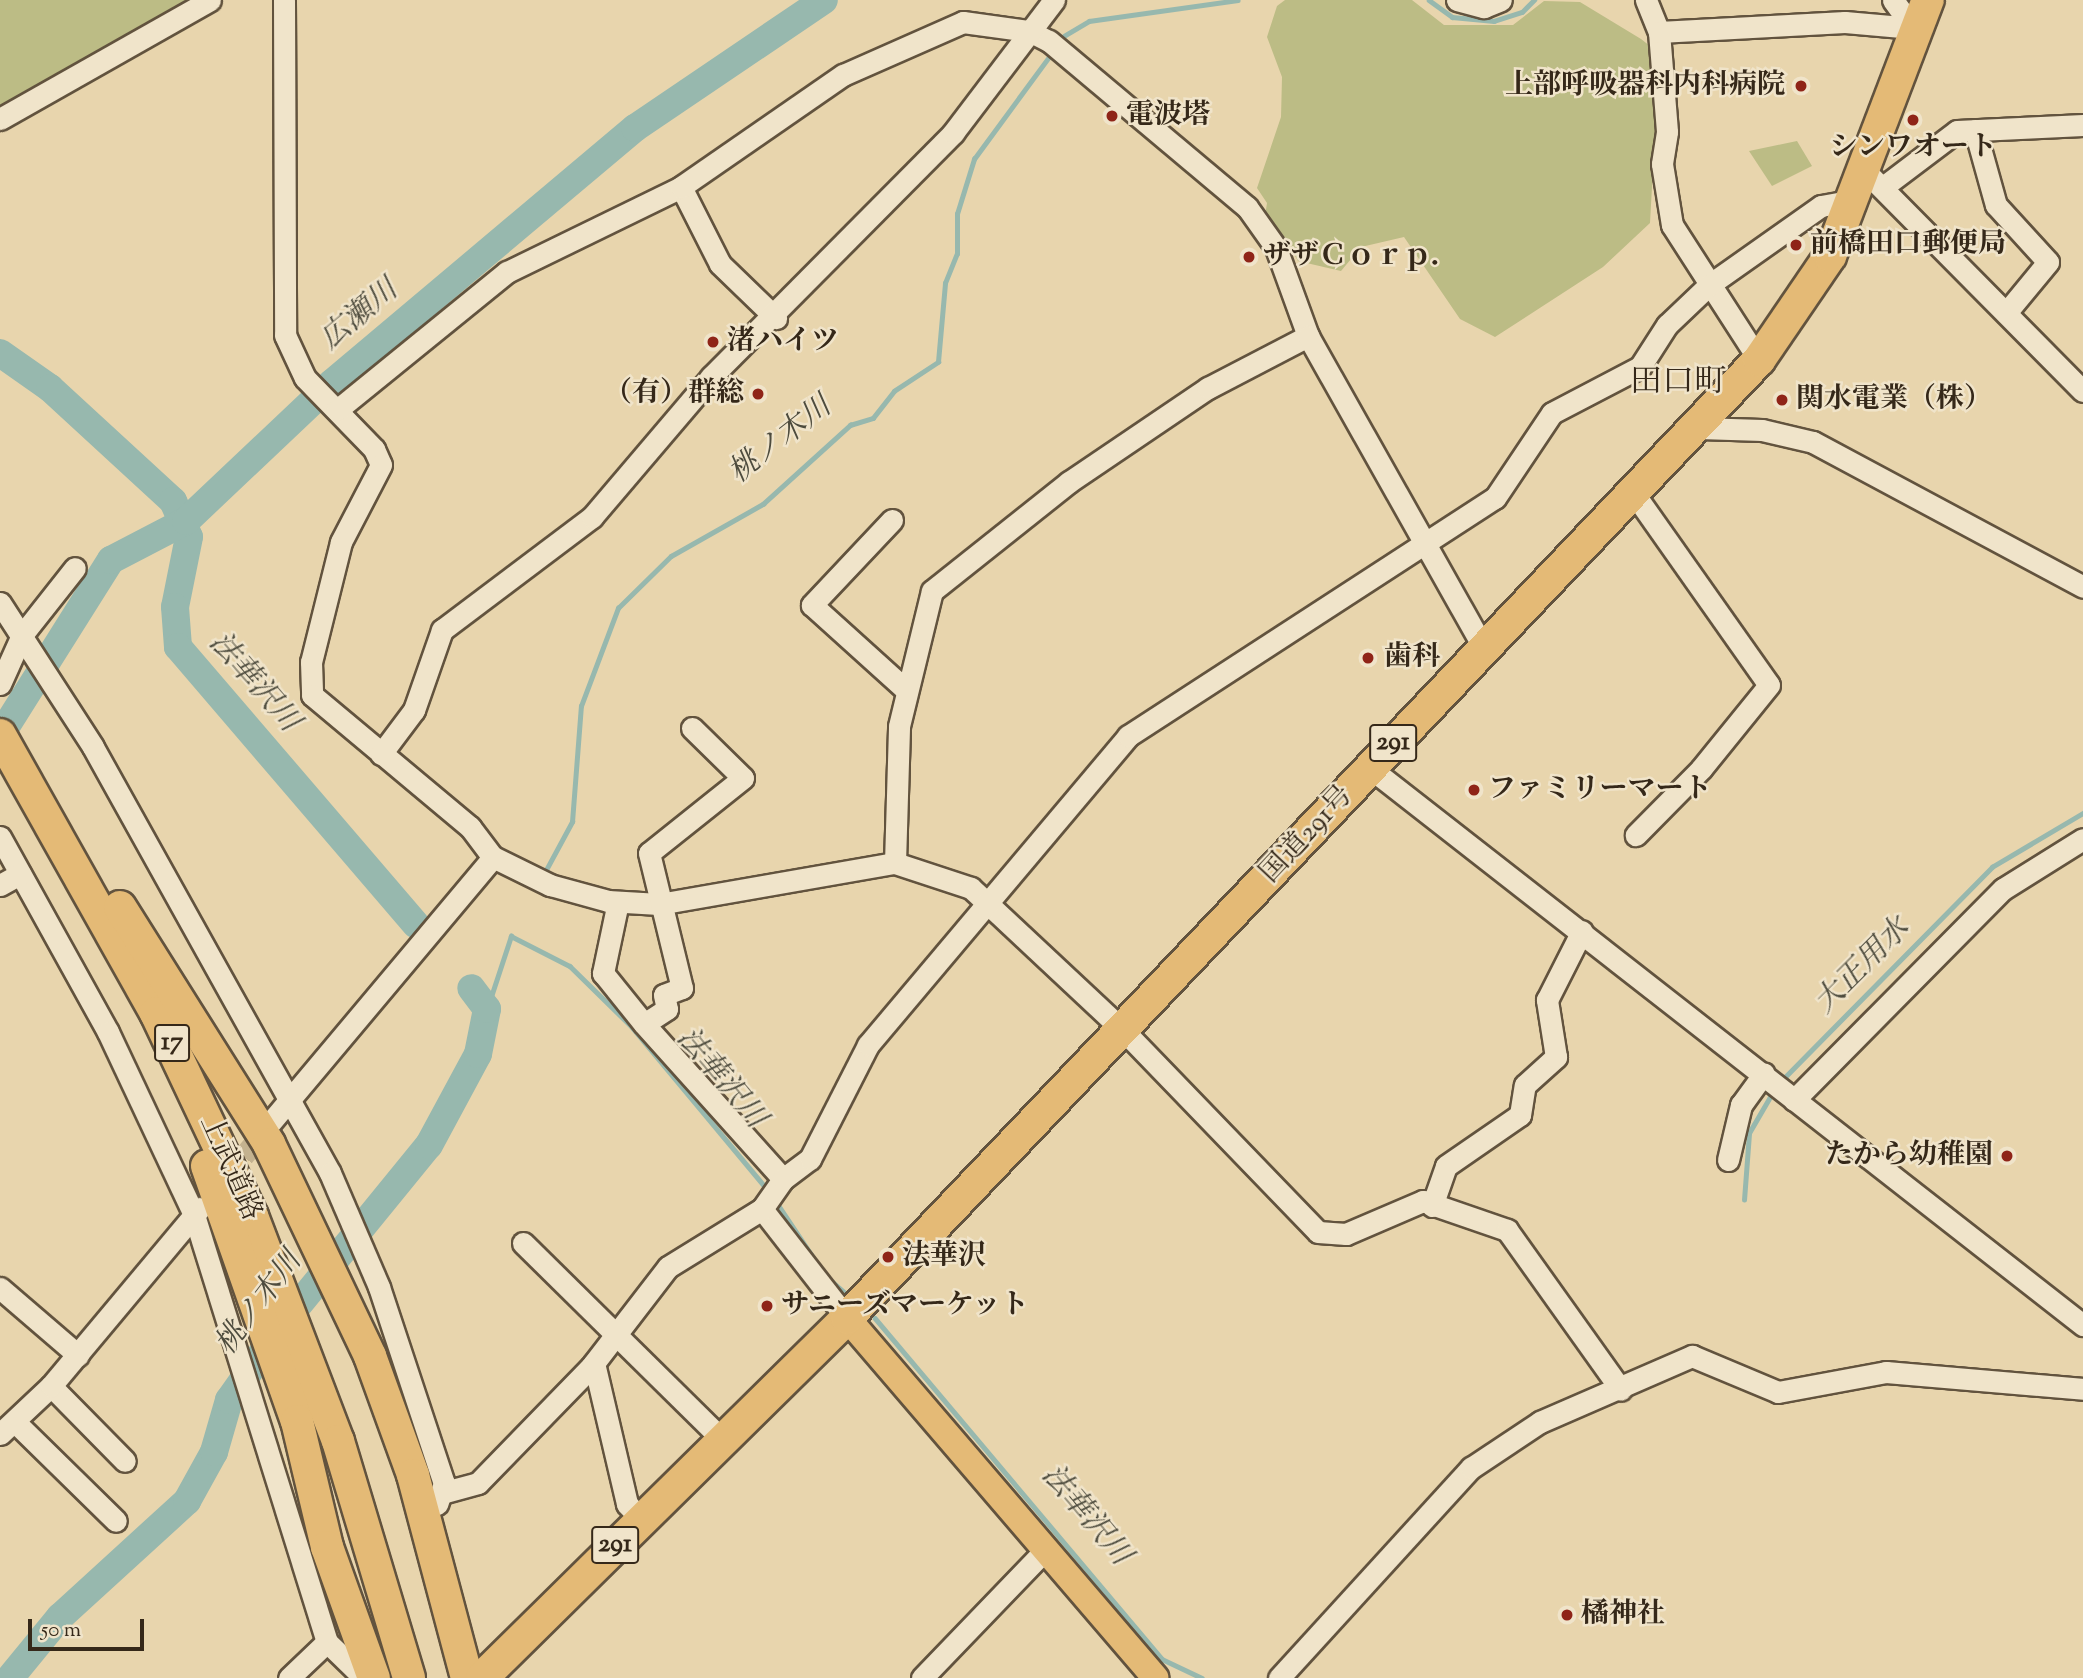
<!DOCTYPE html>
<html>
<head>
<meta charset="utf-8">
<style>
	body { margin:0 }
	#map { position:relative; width:2083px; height:1678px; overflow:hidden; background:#e8d5ad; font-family:"Sorts Mill Goudy","Noto Serif JP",serif }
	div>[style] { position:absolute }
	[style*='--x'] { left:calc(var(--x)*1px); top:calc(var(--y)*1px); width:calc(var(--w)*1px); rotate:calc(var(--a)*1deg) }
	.green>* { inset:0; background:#bcbc85 }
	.stream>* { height:4.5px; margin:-2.25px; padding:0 2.25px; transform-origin:2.25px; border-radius:2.25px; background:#97b8ae }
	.river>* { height:28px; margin:-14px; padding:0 14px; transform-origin:14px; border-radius:14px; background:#97b8ae }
	.minor-tunnel>* { height:21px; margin-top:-10.5px; transform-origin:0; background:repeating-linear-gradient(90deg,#c4b28f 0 21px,transparent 0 31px) }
	.roads { filter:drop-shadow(2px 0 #62533e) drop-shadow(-2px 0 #62533e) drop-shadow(0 2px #62533e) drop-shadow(0 -2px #62533e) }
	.minor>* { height:21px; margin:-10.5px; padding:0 10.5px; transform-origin:10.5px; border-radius:10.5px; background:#f0e4ca }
	.major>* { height:26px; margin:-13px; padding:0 13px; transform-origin:13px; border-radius:13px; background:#e4ba76 }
	.highway>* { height:32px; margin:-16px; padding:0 16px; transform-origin:16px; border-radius:16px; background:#e4ba76 }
	.dots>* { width:19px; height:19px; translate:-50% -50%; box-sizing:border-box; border:4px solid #f0e4ca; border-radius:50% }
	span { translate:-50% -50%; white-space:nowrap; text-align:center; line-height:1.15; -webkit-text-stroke:5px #f0e4ca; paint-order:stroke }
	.shield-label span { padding:2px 5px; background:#f0e4ca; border:2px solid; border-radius:5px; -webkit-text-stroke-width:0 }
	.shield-label { font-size:26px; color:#352819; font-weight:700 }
	.poi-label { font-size:28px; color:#352819; font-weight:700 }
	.right { translate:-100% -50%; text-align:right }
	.left { translate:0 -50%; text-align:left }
	.street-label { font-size:28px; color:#352819 }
	.water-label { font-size:30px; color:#4e4c3e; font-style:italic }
	.quarter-label { font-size:32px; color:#352819 }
	.scale { position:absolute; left:28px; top:1619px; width:116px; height:32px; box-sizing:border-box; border:4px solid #352819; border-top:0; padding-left:9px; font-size:21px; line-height:24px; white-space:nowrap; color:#352819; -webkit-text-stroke:5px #f0e4ca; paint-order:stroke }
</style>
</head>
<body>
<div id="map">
	<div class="green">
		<div style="clip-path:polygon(0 0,190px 0,0 106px)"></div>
		<div style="clip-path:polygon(1285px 0,1412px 0,1444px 25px,1513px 25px,1544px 1px,1580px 2px,1641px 39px,1650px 46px,1657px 96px,1650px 223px,1603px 267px,1495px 337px,1460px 319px,1404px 237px,1361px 247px,1341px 271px,1298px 261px,1287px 242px,1263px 230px,1267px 203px,1257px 188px,1281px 117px,1282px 77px,1267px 37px,1277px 6px)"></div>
		<div style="clip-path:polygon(1797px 141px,1812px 166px,1772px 186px,1749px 151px)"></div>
	</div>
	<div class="stream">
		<div style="--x:1429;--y:0;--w:29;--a:36"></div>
		<div style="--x:1452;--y:17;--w:42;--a:5.4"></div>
		<div style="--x:1494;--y:21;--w:29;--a:-18"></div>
		<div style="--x:1522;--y:12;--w:17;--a:-45"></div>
		<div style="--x:1064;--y:36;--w:29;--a:-31"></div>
		<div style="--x:1089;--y:21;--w:150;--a:-8"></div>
		<div style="--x:546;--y:870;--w:55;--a:-61.6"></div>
		<div style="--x:572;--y:822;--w:116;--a:-85.6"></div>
		<div style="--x:581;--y:706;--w:105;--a:-69.3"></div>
		<div style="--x:618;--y:608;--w:74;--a:-44.5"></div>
		<div style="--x:671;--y:556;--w:106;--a:-29.5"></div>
		<div style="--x:763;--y:504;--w:118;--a:-42.2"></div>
		<div style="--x:850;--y:425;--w:24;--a:-17"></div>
		<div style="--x:873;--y:418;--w:34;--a:-52"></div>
		<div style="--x:894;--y:391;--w:53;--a:-33.4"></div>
		<div style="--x:938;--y:362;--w:79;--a:-84.9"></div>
		<div style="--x:945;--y:283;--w:31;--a:-68"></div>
		<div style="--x:957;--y:254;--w:40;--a:-90"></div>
		<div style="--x:957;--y:214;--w:58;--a:-72.8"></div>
		<div style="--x:974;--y:159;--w:127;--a:-53.7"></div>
		<div style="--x:487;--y:1009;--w:77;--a:-71.8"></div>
		<div style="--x:511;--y:936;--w:66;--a:27"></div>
		<div style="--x:570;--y:966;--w:87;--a:44.5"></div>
		<div style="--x:632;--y:1027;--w:212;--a:50.2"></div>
		<div style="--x:1782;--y:1080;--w:299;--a:-45.4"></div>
		<div style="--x:1992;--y:867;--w:106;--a:-30.7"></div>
		<div style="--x:775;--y:1200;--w:72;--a:56.3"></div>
		<div style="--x:1744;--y:1200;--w:67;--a:-85.7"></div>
		<div style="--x:1749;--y:1133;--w:50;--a:-59.8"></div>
		<div style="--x:828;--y:1278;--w:28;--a:41"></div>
		<div style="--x:875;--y:1318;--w:446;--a:49.9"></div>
		<div style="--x:1162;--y:1659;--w:44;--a:25.4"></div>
	</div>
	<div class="river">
		<div style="--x:0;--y:353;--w:61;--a:35"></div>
		<div style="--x:50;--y:388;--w:167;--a:42.6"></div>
		<div style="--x:173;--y:501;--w:39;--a:66"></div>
		<div style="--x:189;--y:537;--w:71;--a:101.3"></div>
		<div style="--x:175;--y:607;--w:40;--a:85.7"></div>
		<div style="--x:178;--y:647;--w:365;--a:49.4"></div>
		<div style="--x:0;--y:736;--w:208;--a:-57.8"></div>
		<div style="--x:111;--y:560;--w:85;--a:-27.5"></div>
		<div style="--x:186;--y:521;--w:201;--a:-43.4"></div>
		<div style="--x:332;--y:383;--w:396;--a:-40.1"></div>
		<div style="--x:635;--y:128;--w:228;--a:-34.1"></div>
		<div style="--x:10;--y:1678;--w:79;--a:-50.7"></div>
		<div style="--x:60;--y:1617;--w:172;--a:-42.4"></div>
		<div style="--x:187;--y:1501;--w:56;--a:-61.1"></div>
		<div style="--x:214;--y:1452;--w:54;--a:-73.9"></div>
		<div style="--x:229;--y:1400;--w:92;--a:-54.8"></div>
		<div style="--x:282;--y:1325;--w:232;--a:-50.8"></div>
		<div style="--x:429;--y:1145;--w:103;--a:-61.7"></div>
		<div style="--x:478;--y:1054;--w:46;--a:-78.7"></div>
		<div style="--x:487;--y:1009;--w:26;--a:-127"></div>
	</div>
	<div class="minor-tunnel">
		<div style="--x:224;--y:1180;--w:72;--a:-50.6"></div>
	</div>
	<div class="roads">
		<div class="minor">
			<div style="--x:284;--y:0;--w:335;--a:89.8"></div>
			<div style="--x:285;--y:335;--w:47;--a:65.1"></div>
			<div style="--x:305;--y:378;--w:99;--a:45.8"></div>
			<div style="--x:374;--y:449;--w:17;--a:66"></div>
			<div style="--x:381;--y:465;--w:87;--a:117.5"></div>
			<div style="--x:341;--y:542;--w:124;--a:104"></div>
			<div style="--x:311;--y:662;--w:33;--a:88"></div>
			<div style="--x:312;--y:695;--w:206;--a:39.9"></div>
			<div style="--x:470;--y:827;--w:38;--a:53"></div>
			<div style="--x:493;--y:857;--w:64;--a:26.2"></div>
			<div style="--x:550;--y:885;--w:60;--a:15.4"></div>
			<div style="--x:608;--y:901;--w:51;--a:3.4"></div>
			<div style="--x:659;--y:904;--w:240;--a:-9.9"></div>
			<div style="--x:895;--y:863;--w:80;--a:18.2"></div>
			<div style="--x:971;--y:888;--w:209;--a:43.1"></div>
			<div style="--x:1124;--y:1031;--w:279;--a:46"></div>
			<div style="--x:1318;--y:1232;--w:28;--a:4"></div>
			<div style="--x:1346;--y:1234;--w:84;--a:-23.2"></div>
			<div style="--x:1423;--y:1201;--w:89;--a:19"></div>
			<div style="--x:1507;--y:1230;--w:196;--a:54.5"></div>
			<div style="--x:1457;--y:0;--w:28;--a:15"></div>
			<div style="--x:1484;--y:7;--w:18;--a:-22"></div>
			<div style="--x:1646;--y:0;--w:35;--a:68"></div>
			<div style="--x:1659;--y:32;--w:100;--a:85.4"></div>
			<div style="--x:1667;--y:132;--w:32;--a:99"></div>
			<div style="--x:1662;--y:164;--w:62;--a:80.7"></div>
			<div style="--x:1672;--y:225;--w:161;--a:57.2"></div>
			<div style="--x:1893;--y:0;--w:34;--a:54"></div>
			<div style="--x:1659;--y:32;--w:186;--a:-3.1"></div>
			<div style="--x:1845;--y:22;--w:68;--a:5"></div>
			<div style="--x:0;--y:119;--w:241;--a:-29.5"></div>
			<div style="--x:1975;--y:130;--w:78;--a:74.4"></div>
			<div style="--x:1996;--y:205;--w:77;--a:47.6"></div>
			<div style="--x:2048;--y:262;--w:66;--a:129.5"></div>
			<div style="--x:1866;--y:172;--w:308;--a:45.3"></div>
			<div style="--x:681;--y:187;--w:86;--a:63.1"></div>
			<div style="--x:720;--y:264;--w:78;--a:44"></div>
			<div style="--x:1883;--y:187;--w:93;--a:-37.1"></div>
			<div style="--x:1957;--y:131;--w:126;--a:-2.7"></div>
			<div style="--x:337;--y:410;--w:219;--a:-39.1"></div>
			<div style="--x:507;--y:272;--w:194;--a:-26"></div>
			<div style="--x:681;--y:187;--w:197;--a:-34.7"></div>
			<div style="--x:843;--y:75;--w:131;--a:-23.8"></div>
			<div style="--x:963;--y:22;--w:67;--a:7.8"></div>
			<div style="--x:1029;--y:31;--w:22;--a:27"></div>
			<div style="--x:1049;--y:41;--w:258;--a:40"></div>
			<div style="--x:1247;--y:207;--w:50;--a:54.7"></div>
			<div style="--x:1276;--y:248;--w:94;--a:70"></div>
			<div style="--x:1699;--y:428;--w:63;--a:1.8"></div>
			<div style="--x:1762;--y:430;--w:52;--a:13.2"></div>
			<div style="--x:1813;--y:442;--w:306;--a:28.2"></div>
			<div style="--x:1635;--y:495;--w:232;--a:54.8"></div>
			<div style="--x:1769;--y:685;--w:108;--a:129"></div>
			<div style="--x:1701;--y:769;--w:93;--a:134.6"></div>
			<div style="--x:892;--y:520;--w:117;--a:133.3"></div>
			<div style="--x:812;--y:605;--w:125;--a:42.1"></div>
			<div style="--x:0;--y:603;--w:171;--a:57.1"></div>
			<div style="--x:93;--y:747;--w:487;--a:60.9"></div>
			<div style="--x:330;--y:1173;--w:124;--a:66.7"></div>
			<div style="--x:379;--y:1287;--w:206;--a:71.7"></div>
			<div style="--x:444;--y:1483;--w:22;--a:108"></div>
			<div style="--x:0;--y:684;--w:54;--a:-65.8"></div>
			<div style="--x:22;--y:635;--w:85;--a:-51.7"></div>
			<div style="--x:692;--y:728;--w:71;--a:44.4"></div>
			<div style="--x:743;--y:778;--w:120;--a:141.4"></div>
			<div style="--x:649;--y:853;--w:139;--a:76.3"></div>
			<div style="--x:682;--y:988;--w:19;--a:159"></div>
			<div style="--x:664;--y:995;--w:14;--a:78"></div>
			<div style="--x:667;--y:1009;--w:27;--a:147"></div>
			<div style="--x:644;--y:1024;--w:208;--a:48.1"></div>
			<div style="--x:381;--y:754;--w:55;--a:-53.1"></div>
			<div style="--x:414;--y:710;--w:85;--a:-70.7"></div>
			<div style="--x:442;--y:630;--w:188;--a:-37"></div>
			<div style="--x:592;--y:517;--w:184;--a:-49.6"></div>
			<div style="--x:711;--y:377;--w:344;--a:-45.2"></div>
			<div style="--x:953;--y:133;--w:167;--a:-52.8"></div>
			<div style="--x:1370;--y:768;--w:905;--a:38"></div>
			<div style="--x:0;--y:837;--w:223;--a:61"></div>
			<div style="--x:108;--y:1032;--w:202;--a:64.8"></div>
			<div style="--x:194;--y:1215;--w:447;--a:72.7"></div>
			<div style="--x:327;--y:1642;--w:52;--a:44.2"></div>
			<div style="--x:895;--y:863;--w:137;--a:-88.3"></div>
			<div style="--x:899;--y:726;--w:139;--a:-76.3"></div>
			<div style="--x:932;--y:591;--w:175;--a:-38.5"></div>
			<div style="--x:1069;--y:482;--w:168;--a:-34.1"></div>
			<div style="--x:1208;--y:388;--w:113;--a:-27.5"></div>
			<div style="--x:1308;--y:336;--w:357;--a:60.6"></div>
			<div style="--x:0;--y:885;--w:23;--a:-29"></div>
			<div style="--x:618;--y:902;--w:73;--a:101.9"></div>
			<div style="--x:603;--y:973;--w:65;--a:51.2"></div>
			<div style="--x:1794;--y:1100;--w:297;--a:-45.3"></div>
			<div style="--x:2003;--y:889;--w:94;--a:-32"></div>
			<div style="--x:270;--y:1123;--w:347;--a:-50"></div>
			<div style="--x:1728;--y:1160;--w:57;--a:-76.7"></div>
			<div style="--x:1741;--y:1105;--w:39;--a:-54"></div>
			<div style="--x:1432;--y:1206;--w:42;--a:-70.7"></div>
			<div style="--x:1446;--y:1166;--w:90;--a:-34.6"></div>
			<div style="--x:1520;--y:1115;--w:30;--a:-81"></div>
			<div style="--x:1525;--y:1085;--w:42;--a:-42.1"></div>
			<div style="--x:1556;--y:1057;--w:58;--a:-99"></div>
			<div style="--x:1547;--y:1000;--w:77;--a:-63.1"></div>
			<div style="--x:762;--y:1209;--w:138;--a:52.1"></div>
			<div style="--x:523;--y:1243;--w:281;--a:44.6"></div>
			<div style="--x:0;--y:1288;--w:103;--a:40.7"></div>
			<div style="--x:594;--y:1363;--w:145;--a:76.8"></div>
			<div style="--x:627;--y:1504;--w:19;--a:47"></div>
			<div style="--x:51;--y:1386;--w:105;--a:45.4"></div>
			<div style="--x:15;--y:1422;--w:141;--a:44.4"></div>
			<div style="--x:0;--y:1434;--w:70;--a:-43.3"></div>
			<div style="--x:51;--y:1386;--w:232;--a:-50.1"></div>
			<div style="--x:445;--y:1492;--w:34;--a:-15"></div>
			<div style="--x:478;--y:1483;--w:162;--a:-45.8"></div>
			<div style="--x:591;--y:1367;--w:126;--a:-52.4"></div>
			<div style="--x:668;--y:1267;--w:110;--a:-31.7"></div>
			<div style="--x:762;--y:1209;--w:37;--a:-55"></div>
			<div style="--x:783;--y:1179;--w:34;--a:-37"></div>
			<div style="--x:810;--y:1159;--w:128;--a:-63"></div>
			<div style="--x:868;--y:1045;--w:404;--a:-49.9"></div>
			<div style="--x:1128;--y:736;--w:437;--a:-33"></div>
			<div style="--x:1495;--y:498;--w:102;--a:-56.2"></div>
			<div style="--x:1552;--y:413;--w:99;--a:-27.6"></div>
			<div style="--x:1640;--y:367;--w:50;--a:-57.3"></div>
			<div style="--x:1667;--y:325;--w:58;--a:-43.6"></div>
			<div style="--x:1709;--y:285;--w:137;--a:-35.2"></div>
			<div style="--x:1821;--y:206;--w:35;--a:-10"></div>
			<div style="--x:289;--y:1678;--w:52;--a:-43.5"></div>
			<div style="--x:922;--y:1678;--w:179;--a:-46.1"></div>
			<div style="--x:1279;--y:1678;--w:285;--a:-47.6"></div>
			<div style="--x:1471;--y:1468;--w:83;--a:-33.7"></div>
			<div style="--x:1540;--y:1422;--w:166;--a:-23.5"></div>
			<div style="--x:1692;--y:1356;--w:93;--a:22.7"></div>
			<div style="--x:1778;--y:1392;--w:110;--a:-10.5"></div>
			<div style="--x:1886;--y:1372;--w:198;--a:4.9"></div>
		</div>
		<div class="major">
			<div style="--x:847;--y:1318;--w:474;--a:49.4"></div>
		</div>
		<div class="highway">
			<div style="--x:0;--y:735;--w:319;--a:60.7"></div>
			<div style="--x:156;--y:1013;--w:225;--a:64.7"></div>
			<div style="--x:252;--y:1216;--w:241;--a:69.1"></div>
			<div style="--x:338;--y:1441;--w:247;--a:73.3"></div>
			<div style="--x:120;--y:907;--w:280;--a:57.8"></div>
			<div style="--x:269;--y:1144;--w:235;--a:64.5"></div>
			<div style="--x:370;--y:1356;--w:127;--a:70.1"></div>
			<div style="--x:413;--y:1475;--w:210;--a:75.1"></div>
			<div style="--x:207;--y:1166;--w:270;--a:70.6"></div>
			<div style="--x:297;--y:1421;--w:130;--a:76.6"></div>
			<div style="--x:327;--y:1547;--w:139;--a:70.3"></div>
			<div style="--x:482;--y:1678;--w:513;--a:-44.6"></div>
			<div style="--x:847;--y:1318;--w:1323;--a:-46.41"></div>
			<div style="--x:1759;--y:360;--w:126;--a:-55.7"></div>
			<div style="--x:1830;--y:256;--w:274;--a:-69.1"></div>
		</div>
	</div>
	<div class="dots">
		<div style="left:1801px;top:86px;background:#8f2418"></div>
		<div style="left:1112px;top:116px;background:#8f2418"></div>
		<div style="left:1913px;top:120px;background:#8f2418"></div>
		<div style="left:1796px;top:245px;background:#8f2418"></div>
		<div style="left:1249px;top:257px;background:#8f2418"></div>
		<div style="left:713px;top:342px;background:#8f2418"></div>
		<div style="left:758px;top:394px;background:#8f2418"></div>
		<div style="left:1782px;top:400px;background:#8f2418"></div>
		<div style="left:1368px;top:658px;background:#8f2418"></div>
		<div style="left:1474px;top:790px;background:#8f2418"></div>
		<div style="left:2007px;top:1156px;background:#8f2418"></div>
		<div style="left:888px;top:1257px;background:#8f2418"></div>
		<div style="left:767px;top:1306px;background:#8f2418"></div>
		<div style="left:1567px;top:1615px;background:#8f2418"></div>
	</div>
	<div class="shield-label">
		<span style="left:1393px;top:743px">291</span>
		<span style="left:172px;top:1043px">17</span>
		<span style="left:615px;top:1545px">291</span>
	</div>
	<div class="poi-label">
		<span class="right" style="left:1785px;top:86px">上部呼吸器科内科病院</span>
		<span class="left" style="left:1126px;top:116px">電波塔</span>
		<span style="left:1913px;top:148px">シンワオート</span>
		<span class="left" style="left:1810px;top:245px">前橋田口郵便局</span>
		<span class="left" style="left:1263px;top:257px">ザザＣｏｒｐ．</span>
		<span class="left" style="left:727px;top:342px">渚ハイツ</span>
		<span class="right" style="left:744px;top:394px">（有）群総</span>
		<span class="left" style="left:1796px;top:400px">関水電業（株）</span>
		<span class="left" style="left:1384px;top:658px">歯科</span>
		<span class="left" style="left:1488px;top:790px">ファミリーマート</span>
		<span class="right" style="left:1993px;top:1156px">たから幼稚園</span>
		<span class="left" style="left:902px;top:1257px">法華沢</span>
		<span class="left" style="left:781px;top:1306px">サニーズマーケット</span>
		<span class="left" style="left:1581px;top:1615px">橘神社</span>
	</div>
	<div class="street-label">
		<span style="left:1307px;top:835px;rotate:-47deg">国道291号</span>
		<span style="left:230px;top:1168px;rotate:66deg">上武道路</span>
	</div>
	<div class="water-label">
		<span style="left:360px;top:316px;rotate:-40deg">広瀬川</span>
		<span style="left:781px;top:441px;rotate:-38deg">桃ノ木川</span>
		<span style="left:253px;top:683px;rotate:49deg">法華沢川</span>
		<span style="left:1863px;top:967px;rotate:-45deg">大正用水</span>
		<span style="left:720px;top:1079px;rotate:50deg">法華沢川</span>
		<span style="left:260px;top:1304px;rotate:-53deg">桃ノ木川</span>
		<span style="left:1085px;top:1516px;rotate:50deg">法華沢川</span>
	</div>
	<div class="quarter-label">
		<span style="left:1678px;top:383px">田口町</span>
	</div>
	<div class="scale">50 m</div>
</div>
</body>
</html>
